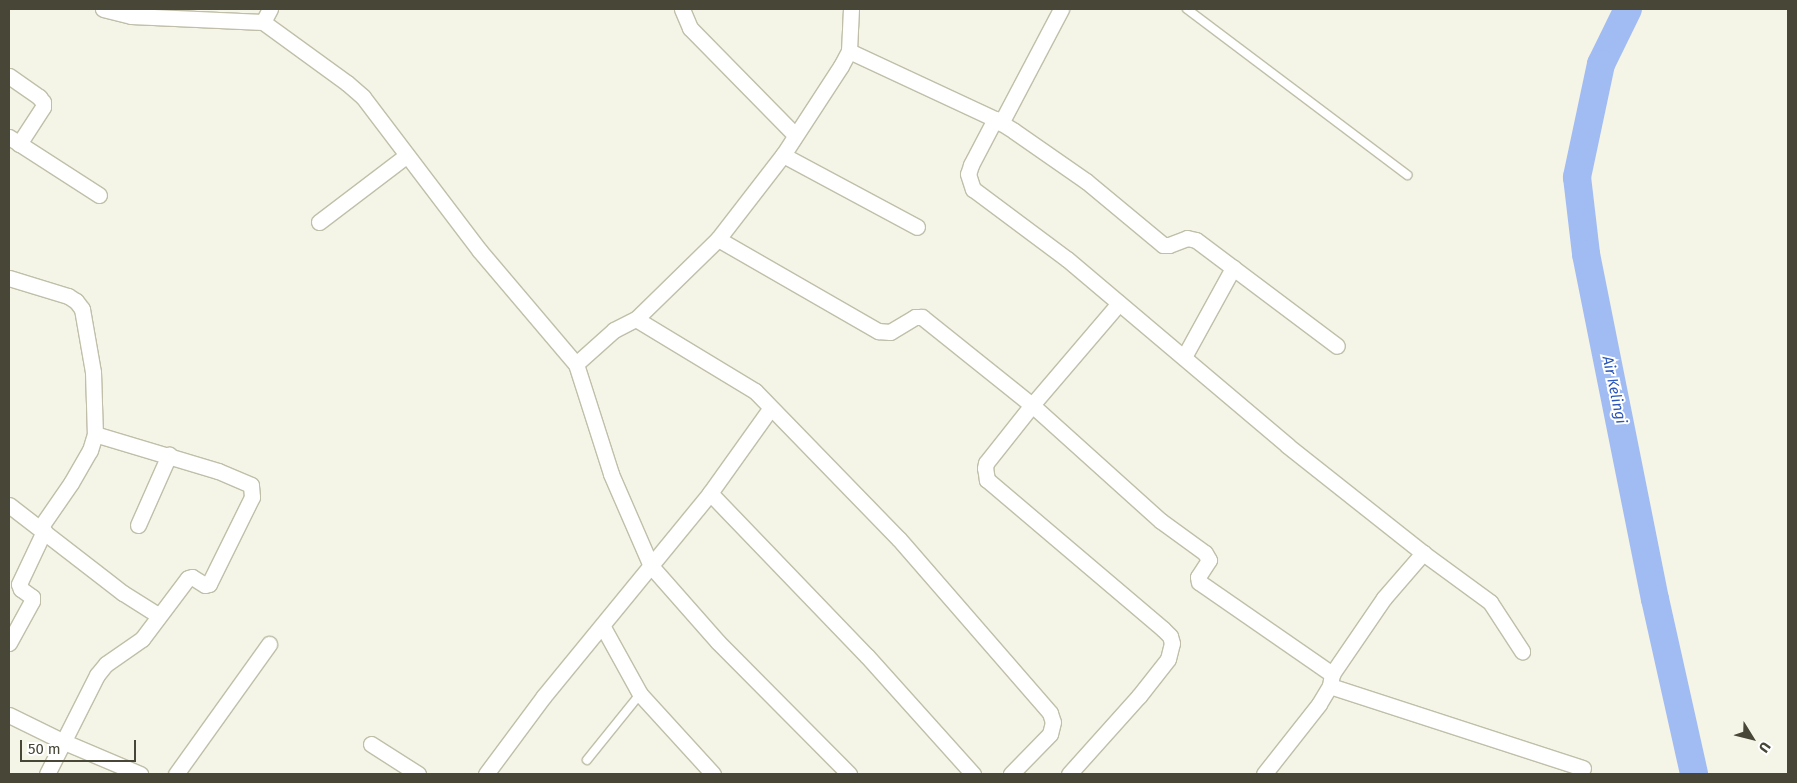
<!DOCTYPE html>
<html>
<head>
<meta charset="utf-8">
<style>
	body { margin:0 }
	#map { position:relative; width:1797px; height:783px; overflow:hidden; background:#f4f4e7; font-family:"Fira Sans",sans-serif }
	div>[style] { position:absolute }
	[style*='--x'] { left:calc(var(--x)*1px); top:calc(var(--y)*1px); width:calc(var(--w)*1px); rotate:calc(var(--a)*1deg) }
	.river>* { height:28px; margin:-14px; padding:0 14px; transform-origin:14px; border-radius:14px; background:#a1bbf3 }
	.roads { filter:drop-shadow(1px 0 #c0bfa9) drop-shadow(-1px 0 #c0bfa9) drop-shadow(0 1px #c0bfa9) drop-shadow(0 -1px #c0bfa9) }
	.lane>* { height:8px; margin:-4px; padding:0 4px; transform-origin:4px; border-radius:4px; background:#fff }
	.street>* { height:15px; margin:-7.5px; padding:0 7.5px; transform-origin:7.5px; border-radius:7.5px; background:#fff }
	span { translate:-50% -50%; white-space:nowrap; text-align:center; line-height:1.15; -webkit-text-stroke:4px #fff; paint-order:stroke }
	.water-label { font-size:15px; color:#2a56b9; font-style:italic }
	.frame { position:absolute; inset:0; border:10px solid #484636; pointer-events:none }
	.north { position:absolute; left:1727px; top:713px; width:50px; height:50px; -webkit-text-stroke:4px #fff; paint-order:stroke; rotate:126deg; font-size:14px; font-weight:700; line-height:20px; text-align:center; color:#484636 }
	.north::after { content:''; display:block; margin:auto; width:18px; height:22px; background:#484636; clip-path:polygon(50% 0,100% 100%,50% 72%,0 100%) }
	.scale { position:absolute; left:20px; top:740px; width:116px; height:22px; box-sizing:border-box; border:2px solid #484636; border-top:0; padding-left:6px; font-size:15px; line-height:18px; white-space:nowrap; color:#484636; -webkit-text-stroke:4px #fff; paint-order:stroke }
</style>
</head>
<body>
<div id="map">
	<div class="river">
		<div style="--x:1628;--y:9;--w:61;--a:116.1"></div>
		<div style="--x:1601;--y:64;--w:116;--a:102"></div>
		<div style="--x:1577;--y:177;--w:78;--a:83.3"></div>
		<div style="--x:1586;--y:254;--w:352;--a:78.7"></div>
		<div style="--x:1655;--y:599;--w:179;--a:77.4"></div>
	</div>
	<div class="roads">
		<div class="lane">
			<div style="--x:1187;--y:9;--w:276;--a:37"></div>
			<div style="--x:587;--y:760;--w:85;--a:-51.2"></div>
		</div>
		<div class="street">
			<div style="--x:103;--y:9;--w:29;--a:14"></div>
			<div style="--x:131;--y:16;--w:132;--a:2.6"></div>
			<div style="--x:263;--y:22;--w:104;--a:36"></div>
			<div style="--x:347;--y:83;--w:21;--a:41"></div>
			<div style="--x:363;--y:97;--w:193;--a:52.8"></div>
			<div style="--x:480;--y:251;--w:148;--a:49.7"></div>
			<div style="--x:576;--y:364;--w:115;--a:72.3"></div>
			<div style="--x:611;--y:474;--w:100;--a:66.5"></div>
			<div style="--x:651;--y:566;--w:101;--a:48.6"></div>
			<div style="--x:718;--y:642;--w:186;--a:45.2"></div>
			<div style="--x:682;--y:9;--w:21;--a:67"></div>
			<div style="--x:690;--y:28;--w:150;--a:45.5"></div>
			<div style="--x:263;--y:22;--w:15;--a:-62"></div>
			<div style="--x:849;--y:51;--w:161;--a:25"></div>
			<div style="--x:995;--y:119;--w:22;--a:32"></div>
			<div style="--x:1014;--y:131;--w:88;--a:34.8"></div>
			<div style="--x:1086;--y:181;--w:100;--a:39.7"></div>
			<div style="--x:1163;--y:245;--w:6;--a:0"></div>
			<div style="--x:1169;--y:245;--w:19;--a:-21"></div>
			<div style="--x:1187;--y:238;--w:9;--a:13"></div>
			<div style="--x:1196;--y:240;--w:176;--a:36.9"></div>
			<div style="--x:9;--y:76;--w:37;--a:35"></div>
			<div style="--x:39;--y:97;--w:6;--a:51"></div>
			<div style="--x:43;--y:102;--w:5;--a:90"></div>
			<div style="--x:43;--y:107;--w:44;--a:123"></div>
			<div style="--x:995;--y:119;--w:52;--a:117.6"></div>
			<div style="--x:971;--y:165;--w:9;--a:108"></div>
			<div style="--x:968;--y:174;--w:16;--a:72"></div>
			<div style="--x:973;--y:189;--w:117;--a:36.7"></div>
			<div style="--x:1067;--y:259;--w:289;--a:40.2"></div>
			<div style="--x:1288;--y:446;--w:172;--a:38.4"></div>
			<div style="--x:1423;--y:553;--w:83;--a:36.2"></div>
			<div style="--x:1490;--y:602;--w:59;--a:56.9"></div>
			<div style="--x:1001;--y:123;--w:129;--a:-62.2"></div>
			<div style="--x:9;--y:137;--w:107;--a:32.8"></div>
			<div style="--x:783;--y:155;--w:152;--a:28.2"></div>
			<div style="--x:319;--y:222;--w:109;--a:-37.2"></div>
			<div style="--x:718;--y:239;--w:185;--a:29.9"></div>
			<div style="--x:878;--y:331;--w:12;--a:5"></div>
			<div style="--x:890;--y:332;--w:29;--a:-31"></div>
			<div style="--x:915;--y:317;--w:7;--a:0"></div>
			<div style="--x:922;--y:317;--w:141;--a:38.7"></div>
			<div style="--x:1032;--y:405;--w:173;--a:42"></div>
			<div style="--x:1161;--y:521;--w:54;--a:36"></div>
			<div style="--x:1205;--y:553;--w:8;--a:60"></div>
			<div style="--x:1209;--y:560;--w:20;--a:123"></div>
			<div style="--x:1198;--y:577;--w:5;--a:79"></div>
			<div style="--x:1199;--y:582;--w:162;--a:34.7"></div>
			<div style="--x:9;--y:278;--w:62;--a:17"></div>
			<div style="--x:68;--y:296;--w:9;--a:32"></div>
			<div style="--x:76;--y:301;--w:10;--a:53"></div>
			<div style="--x:82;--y:309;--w:64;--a:80.1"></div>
			<div style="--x:93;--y:372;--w:62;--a:88.2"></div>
			<div style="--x:95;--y:434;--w:17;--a:107"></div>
			<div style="--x:90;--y:450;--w:38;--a:120"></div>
			<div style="--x:71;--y:483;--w:55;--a:124.6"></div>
			<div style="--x:636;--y:319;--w:139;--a:31.2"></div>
			<div style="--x:755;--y:391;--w:206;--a:45.8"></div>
			<div style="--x:899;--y:539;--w:230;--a:49"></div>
			<div style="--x:1050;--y:713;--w:9;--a:72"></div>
			<div style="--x:1053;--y:722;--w:12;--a:104"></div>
			<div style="--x:1050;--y:734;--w:56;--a:134.3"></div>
			<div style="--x:1184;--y:357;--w:102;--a:-61.2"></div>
			<div style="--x:576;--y:364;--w:51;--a:-41.8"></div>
			<div style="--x:614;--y:330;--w:25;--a:-27"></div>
			<div style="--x:636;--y:319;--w:115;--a:-44.3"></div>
			<div style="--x:718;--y:239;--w:106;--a:-52.3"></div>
			<div style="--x:783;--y:155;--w:106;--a:-56.9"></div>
			<div style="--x:841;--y:66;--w:17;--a:-62"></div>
			<div style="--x:849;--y:51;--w:42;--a:-87.3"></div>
			<div style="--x:710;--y:493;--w:226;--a:46.1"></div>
			<div style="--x:867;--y:656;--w:159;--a:48.1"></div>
			<div style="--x:9;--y:505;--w:144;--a:37.7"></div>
			<div style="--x:123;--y:593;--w:41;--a:32.2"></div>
			<div style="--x:138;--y:525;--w:77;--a:-66.1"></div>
			<div style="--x:603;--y:627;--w:77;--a:61.1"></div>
			<div style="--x:640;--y:694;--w:108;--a:47.6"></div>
			<div style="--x:9;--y:643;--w:48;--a:-61.3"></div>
			<div style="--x:32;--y:601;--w:4;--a:-90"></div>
			<div style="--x:32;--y:597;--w:14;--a:-144"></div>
			<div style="--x:21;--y:589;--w:5;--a:-112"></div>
			<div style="--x:19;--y:584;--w:59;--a:-64.7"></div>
			<div style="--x:1330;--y:686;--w:266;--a:18"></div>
			<div style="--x:9;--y:715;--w:59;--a:26.1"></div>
			<div style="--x:62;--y:741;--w:85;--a:22.9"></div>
			<div style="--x:371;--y:744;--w:56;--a:32.6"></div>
			<div style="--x:47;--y:774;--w:111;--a:-63.2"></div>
			<div style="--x:97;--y:675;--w:14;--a:-51"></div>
			<div style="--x:106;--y:664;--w:44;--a:-34.8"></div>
			<div style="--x:142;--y:639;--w:76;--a:-53"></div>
			<div style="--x:188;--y:578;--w:4;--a:-14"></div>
			<div style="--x:192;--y:577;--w:15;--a:32"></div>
			<div style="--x:205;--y:585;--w:4;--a:-14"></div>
			<div style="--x:209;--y:584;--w:97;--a:-63.7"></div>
			<div style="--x:252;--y:497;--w:12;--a:-95"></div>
			<div style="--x:251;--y:485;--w:36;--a:-157"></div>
			<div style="--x:218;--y:471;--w:128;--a:-163.3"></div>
			<div style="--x:176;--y:774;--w:160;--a:-54.4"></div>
			<div style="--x:486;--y:774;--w:97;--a:-53.4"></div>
			<div style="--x:544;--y:696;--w:262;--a:-50.7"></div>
			<div style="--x:710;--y:493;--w:103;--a:-54.5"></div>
			<div style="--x:1069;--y:774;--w:105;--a:-48.1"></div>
			<div style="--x:1139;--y:696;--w:47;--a:-51.9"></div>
			<div style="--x:1168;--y:659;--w:16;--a:-76"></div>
			<div style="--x:1172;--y:643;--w:7;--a:-106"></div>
			<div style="--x:1170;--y:636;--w:10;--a:-135"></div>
			<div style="--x:1163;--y:629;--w:231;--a:-139.7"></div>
			<div style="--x:987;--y:480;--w:12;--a:-99"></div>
			<div style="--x:985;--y:468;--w:5;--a:-79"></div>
			<div style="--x:986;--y:463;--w:74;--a:-51.6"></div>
			<div style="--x:1032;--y:405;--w:134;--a:-49.5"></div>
			<div style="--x:1264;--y:774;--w:89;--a:-51.8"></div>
			<div style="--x:1319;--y:704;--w:21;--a:-59"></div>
			<div style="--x:1330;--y:686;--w:12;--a:-81"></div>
			<div style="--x:1332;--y:674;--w:92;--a:-55.6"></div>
			<div style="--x:1384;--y:598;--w:60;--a:-49.1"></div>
		</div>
	</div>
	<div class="water-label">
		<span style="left:1614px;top:390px;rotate:78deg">Air Kelingi</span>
	</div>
	<div class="frame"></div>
	<div class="north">U</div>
	<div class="scale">50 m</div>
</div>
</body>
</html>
